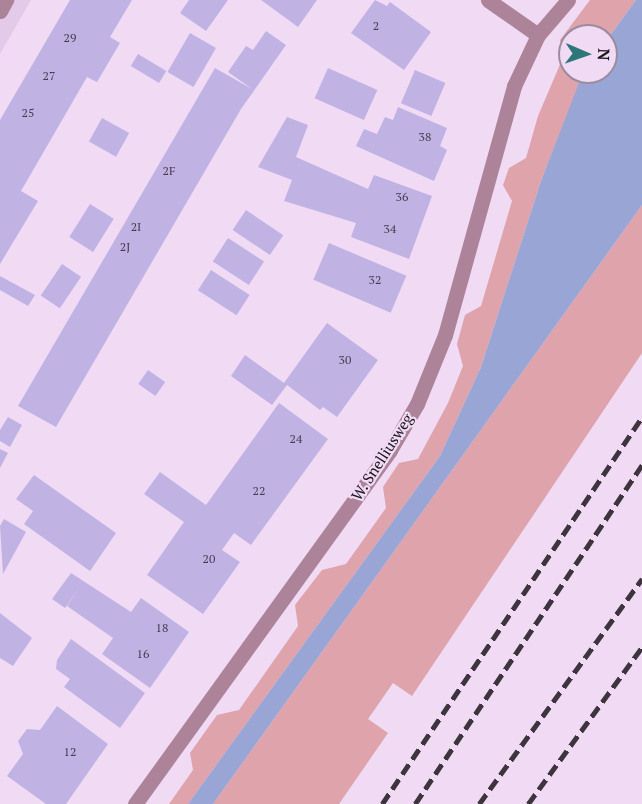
<!DOCTYPE html>
<html>
<head>
<meta charset="utf-8">
<style>
	body { margin:0 }
	#map { position:relative; width:642px; height:804px; overflow:hidden; background:#f0daf4; font-family:"PT Serif",serif }
	div>[style] { position:absolute }
	[style*='--x'] { left:calc(var(--x)*1px); top:calc(var(--y)*1px); width:calc(var(--w)*1px); rotate:calc(var(--a)*1deg) }
	.built>* { inset:0; background:#e4cae9 }
	.forest>* { inset:0; background:#dea3ab }
	.water>* { inset:0; background:#99a6d5 }
	.building>* { inset:0; background:#c0b3e4; transform-origin:0 0 }
	.minor>* { height:15px; margin:-7.5px; padding:0 7.5px; transform-origin:7.5px; border-radius:7.5px; background:#ac8399 }
	.rail>* { height:4.5px; margin-top:-2.25px; transform-origin:0; background:repeating-linear-gradient(90deg,#3d343e 0 12px,transparent 0 18px) }
	span { translate:-50% -50%; white-space:nowrap; text-align:center; line-height:1.15; -webkit-text-stroke:4.5px #f0daf4; paint-order:stroke }
	.number-label { font-size:12px; color:#453c4f }
	.number-label span { -webkit-text-stroke-width:0 }
	.street-label { font-size:15px; color:#1c151d }
	.north { position:absolute; left:558px; top:24px; width:60px; height:60px; box-sizing:border-box; background:#f0daf4; border:2px solid #9b8b9e; border-radius:50%; rotate:92deg; font-size:16px; font-weight:700; line-height:24px; text-align:center; color:#1c151d }
	.north::after { content:''; display:block; margin:auto; width:21px; height:27px; background:#2d7679; clip-path:polygon(50% 0,100% 100%,50% 72%,0 100%) }
</style>
</head>
<body>
<div id="map">
	<div class="built">
		<div style="clip-path:polygon(0 0,31px 0,0 54px)"></div>
	</div>
	<div class="forest">
		<div style="clip-path:polygon(590px 0,636px 0,606px 41px,606px 36px,570px 36px,570px 72px,584px 72px,541px 181px,481px 367px,440px 456px,188px 804px,169px 804px,193px 770px,190px 753px,217px 715px,239px 710px,298px 626px,295px 605px,322px 570px,346px 564px,386px 508px,383px 487px,399px 463px,418px 459px,448px 403px,463px 366px,457px 344px,465px 315px,481px 306px,512px 201px,503px 185px,509px 168px,526px 158px,538px 116px,564px 55px,560px 40px)"></div>
		<div style="clip-path:polygon(642px 205px,642px 353px,412px 696px,393px 683px,368px 719px,388px 733px,339px 804px,213px 804px)"></div>
	</div>
	<div class="water">
		<div style="clip-path:polygon(636px 0,642px 0,642px 205px,213px 804px,188px 804px,440px 456px,481px 367px,541px 181px,582px 75px,606px 72px,606px 41px)"></div>
	</div>
	<div class="building">
		<div style="clip-path:polygon(70px 0,132px 0,110px 37px,120px 43px,97px 82px,87px 77px,21px 191px,38px 201px,0 264px,0 120px)"></div>
		<div style="clip-path:polygon(189px 0,228px 0,206px 31px,180px 13px)"></div>
		<div style="clip-path:polygon(261px 0,317px 0,298px 27px)"></div>
		<div style="clip-path:polygon(375px 0,387px 6px,390px 2px,431px 32px,404px 70px,351px 33px)"></div>
		<div style="clip-path:polygon(266px 31px,286px 45px,241px 109px,56px 427px,18px 406px,215px 68px,252px 89px,228px 72px,246px 46px,253px 50px)"></div>
		<div style="left:190px;top:33px;width:30px;height:45px;rotate:30deg"></div>
		<div style="left:138px;top:54px;width:33px;height:14px;rotate:31deg"></div>
		<div style="left:328px;top:68px;width:54px;height:33px;rotate:24deg"></div>
		<div style="left:415px;top:70px;width:33px;height:36px;rotate:23deg"></div>
		<div style="clip-path:polygon(398px 107px,447px 128px,440px 146px,447px 150px,434px 181px,356px 146px,364px 129px,377px 134px,385px 117px,393px 120px)"></div>
		<div style="clip-path:polygon(287px 117px,308px 125px,296px 157px,368px 189px,374px 175px,432px 196px,409px 259px,351px 237px,356px 223px,284px 201px,292px 180px,258px 167px)"></div>
		<div style="left:102px;top:118px;width:31px;height:27px;rotate:29deg"></div>
		<div style="left:90px;top:204px;width:28px;height:39px;rotate:32deg"></div>
		<div style="left:246px;top:210px;width:45px;height:24px;rotate:34deg"></div>
		<div style="left:228px;top:238px;width:43px;height:28px;rotate:33deg"></div>
		<div style="left:329px;top:243px;width:84px;height:40px;rotate:23deg"></div>
		<div style="left:62px;top:264px;width:23px;height:38px;rotate:34deg"></div>
		<div style="left:211px;top:270px;width:46px;height:24px;rotate:33deg"></div>
		<div style="clip-path:polygon(0 276px,35px 295px,28px 306px,0 290px)"></div>
		<div style="clip-path:polygon(327px 323px,378px 360px,337px 417px,323px 407px,320px 410px,287px 385px,272px 405px,231px 376px,245px 355px,284px 383px)"></div>
		<div style="left:148px;top:370px;width:21px;height:17px;rotate:35deg"></div>
		<div style="clip-path:polygon(279px 403px,328px 439px,251px 545px,234px 533px,222px 550px,240px 562px,203px 614px,147px 575px,184px 522px,144px 494px,160px 472px,206px 505px)"></div>
		<div style="clip-path:polygon(8px 417px,22px 425px,10px 447px,0 441px,0 430px)"></div>
		<div style="clip-path:polygon(0 449px,8px 453px,0 468px)"></div>
		<div style="clip-path:polygon(34px 475px,116px 533px,90px 571px,24px 524px,33px 511px,16px 499px)"></div>
		<div style="clip-path:polygon(4px 519px,26px 532px,3px 574px,0 526px)"></div>
		<div style="clip-path:polygon(71px 573px,131px 612px,141px 598px,189px 632px,150px 688px,102px 654px,113px 638px,67px 606px,80px 587px,65px 608px,52px 599px)"></div>
		<div style="clip-path:polygon(0 613px,32px 638px,13px 666px,0 658px)"></div>
		<div style="clip-path:polygon(71px 639px,145px 693px,120px 728px,64px 687px,70px 679px,56px 669px,57px 660px)"></div>
		<div style="clip-path:polygon(57px 706px,108px 744px,66px 804px,46px 804px,7px 776px,23px 754px,18px 741px,27px 729px,40px 730px)"></div>
	</div>
	<div class="minor">
		<div style="--x:488;--y:0;--w:61;--a:35"></div>
		<div style="--x:0;--y:11;--w:13;--a:-61"></div>
		<div style="--x:135;--y:804;--w:436;--a:-54.2"></div>
		<div style="--x:390;--y:450;--w:53;--a:-59.6"></div>
		<div style="--x:417;--y:404;--w:74;--a:-67.9"></div>
		<div style="--x:445;--y:335;--w:258;--a:-74.5"></div>
		<div style="--x:514;--y:86;--w:56;--a:-64.8"></div>
		<div style="--x:538;--y:35;--w:46;--a:-49.4"></div>
	</div>
	<div class="rail">
		<div style="--x:382;--y:804;--w:466;--a:-56.1"></div>
		<div style="--x:415;--y:804;--w:408;--a:-56.2"></div>
		<div style="--x:479;--y:804;--w:278;--a:-54.1"></div>
		<div style="--x:528;--y:804;--w:194;--a:-54"></div>
	</div>
	<div class="number-label">
		<span style="left:376px;top:26px">2</span>
		<span style="left:70px;top:38px">29</span>
		<span style="left:49px;top:76px">27</span>
		<span style="left:28px;top:113px">25</span>
		<span style="left:425px;top:137px">38</span>
		<span style="left:169px;top:171px">2F</span>
		<span style="left:402px;top:197px">36</span>
		<span style="left:136px;top:227px">2I</span>
		<span style="left:390px;top:229px">34</span>
		<span style="left:125px;top:247px">2J</span>
		<span style="left:375px;top:280px">32</span>
		<span style="left:345px;top:360px">30</span>
		<span style="left:296px;top:439px">24</span>
		<span style="left:259px;top:491px">22</span>
		<span style="left:209px;top:559px">20</span>
		<span style="left:162px;top:628px">18</span>
		<span style="left:143px;top:654px">16</span>
		<span style="left:70px;top:752px">12</span>
	</div>
	<div class="street-label">
		<span style="left:382px;top:457px;rotate:-57deg">W. Snelliusweg</span>
	</div>
	<div class="north">N</div>
</div>
</body>
</html>
